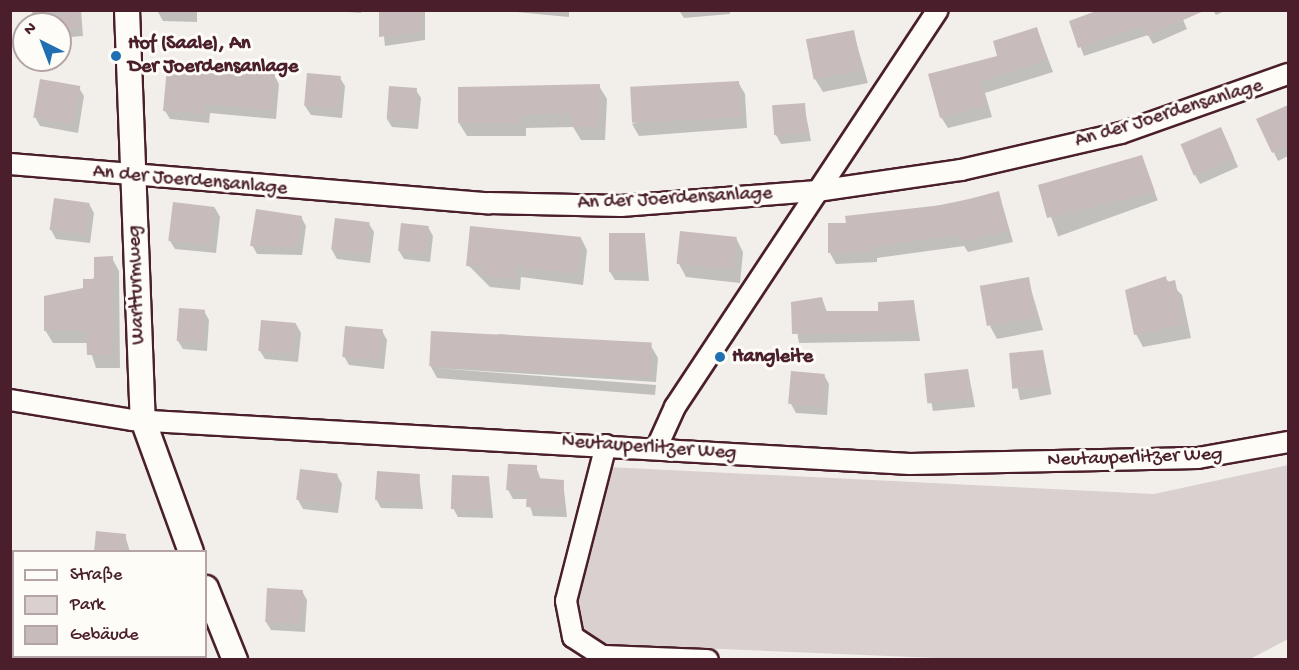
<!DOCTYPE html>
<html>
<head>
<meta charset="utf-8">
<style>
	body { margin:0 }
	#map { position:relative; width:1299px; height:670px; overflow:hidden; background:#f2efeb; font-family:"Gochi Hand",sans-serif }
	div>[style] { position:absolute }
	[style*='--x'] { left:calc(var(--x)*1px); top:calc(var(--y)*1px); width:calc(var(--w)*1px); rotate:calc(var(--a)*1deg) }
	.green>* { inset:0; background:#d9d0cf }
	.shadow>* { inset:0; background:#0003; transform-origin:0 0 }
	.building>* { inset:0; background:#c8bbbb; transform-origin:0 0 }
	.roads { filter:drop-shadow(2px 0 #4a1f2b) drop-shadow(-2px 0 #4a1f2b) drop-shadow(0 2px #4a1f2b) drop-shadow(0 -2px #4a1f2b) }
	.minor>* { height:20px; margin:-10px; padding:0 10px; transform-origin:10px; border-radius:10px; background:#fdfcf7 }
	.tertiary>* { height:24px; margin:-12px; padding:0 12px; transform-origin:12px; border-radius:12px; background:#fdfcf7 }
	.dots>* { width:16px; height:16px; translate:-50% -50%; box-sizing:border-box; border:3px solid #fdfcf7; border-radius:50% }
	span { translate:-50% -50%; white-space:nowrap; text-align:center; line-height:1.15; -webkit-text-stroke:6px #fdfcf7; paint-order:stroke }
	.poi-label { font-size:20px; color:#4a1f2b; font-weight:700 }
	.left { translate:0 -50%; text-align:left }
	.street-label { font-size:20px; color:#4a1f2b }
	.frame { position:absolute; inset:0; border:12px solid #4a1f2b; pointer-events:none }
	.legend { position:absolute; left:12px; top:550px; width:195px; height:108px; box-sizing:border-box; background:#fdfcf7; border:2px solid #b5a4a5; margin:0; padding:8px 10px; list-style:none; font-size:18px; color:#4a1f2b }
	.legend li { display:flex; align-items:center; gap:12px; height:30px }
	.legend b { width:30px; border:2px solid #b5a4a5 }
	.north { position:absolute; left:12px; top:12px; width:60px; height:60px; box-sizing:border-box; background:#fdfcf7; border:2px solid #b5a4a5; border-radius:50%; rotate:318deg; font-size:16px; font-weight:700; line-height:24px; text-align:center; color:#4a1f2b }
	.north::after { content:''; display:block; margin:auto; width:21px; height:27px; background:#1f6fb2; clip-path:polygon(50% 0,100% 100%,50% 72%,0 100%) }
</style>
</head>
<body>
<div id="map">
	<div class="green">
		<div style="clip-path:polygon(1288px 465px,1288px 639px,1250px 659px,960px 659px,601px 644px,576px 630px,570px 600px,608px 467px,1154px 494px)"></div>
	</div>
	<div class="shadow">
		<div style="clip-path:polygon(32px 10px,81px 10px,83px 36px,60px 38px,60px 24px,33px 24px)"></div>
		<div style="clip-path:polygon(197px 10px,197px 22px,163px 21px,158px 12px)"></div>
		<div style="clip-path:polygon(321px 10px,361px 10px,361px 13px)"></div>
		<div style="clip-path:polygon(381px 10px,425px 10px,425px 40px,385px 46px)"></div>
		<div style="clip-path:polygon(494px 10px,730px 10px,730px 14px,684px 18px,680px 12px,569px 11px,569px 17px)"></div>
		<div style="clip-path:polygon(1179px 10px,1187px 29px,1153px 44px,1148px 35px,1084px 56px,1071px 22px)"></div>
		<div style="clip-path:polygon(1213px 10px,1227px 10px,1216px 15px)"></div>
		<div style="clip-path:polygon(1037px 29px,1053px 72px,985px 93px,992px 117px,948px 128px,941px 117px,999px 57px)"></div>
		<div style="clip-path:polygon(853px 31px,868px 83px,823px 92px,815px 79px)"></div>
		<div style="clip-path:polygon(274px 75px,279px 84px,276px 119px,210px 113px,209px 123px,170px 119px,165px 111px)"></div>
		<div style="clip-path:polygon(340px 78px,345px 86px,342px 118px,311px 115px,305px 106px)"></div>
		<div style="clip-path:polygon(738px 82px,745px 94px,747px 128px,639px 136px,632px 124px)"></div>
		<div style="clip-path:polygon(599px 86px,607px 99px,605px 140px,581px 140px,573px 127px,526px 128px,526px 136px,467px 136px,459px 123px)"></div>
		<div style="clip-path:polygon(79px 88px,84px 96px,78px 133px,40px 126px,35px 117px)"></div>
		<div style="clip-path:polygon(416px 90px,421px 98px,418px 129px,392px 127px,387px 119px)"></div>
		<div style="clip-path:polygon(804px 104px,811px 141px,781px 144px,776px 135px)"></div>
		<div style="clip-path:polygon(1288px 106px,1288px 156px,1278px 161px,1258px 120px)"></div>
		<div style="clip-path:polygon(1225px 137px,1238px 167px,1200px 184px,1195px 175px)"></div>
		<div style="left:1142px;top:157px;width:46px;height:106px;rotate:70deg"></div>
		<div style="clip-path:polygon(999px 193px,1013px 242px,968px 252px,964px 246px,877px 258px,877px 262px,836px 264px,830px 253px,847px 224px)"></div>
		<div style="clip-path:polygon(89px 204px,94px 213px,90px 243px,56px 239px,51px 230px)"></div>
		<div style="clip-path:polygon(215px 208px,220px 217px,216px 253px,175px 249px,170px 241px)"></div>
		<div style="clip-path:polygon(301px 217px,306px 226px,302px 255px,257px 254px,252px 245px)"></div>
		<div style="clip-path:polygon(369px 224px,374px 232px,370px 263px,337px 259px,332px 250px)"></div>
		<div style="clip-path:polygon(428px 227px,433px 236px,430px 262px,404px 259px,399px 251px)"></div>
		<div style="clip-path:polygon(645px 235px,649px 281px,615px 280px,610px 272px)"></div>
		<div style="clip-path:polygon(581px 238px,587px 250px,583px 285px,521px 277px,520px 290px,490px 287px,468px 265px)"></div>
		<div style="clip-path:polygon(736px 238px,743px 252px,740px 283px,686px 277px,679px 264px)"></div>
		<div style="clip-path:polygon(112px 258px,119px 271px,120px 368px,96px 368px,88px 343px,53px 343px,45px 330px)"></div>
		<div style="clip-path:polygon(1165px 278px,1182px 295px,1191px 338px,1143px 347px,1136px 334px)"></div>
		<div style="clip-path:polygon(1028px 279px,1043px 330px,997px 339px,990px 326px)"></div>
		<div style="clip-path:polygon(822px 298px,827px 312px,880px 312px,914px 302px,920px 341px,799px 343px,792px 303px)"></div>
		<div style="clip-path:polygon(204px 311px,209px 320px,207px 351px,183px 349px,178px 341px)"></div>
		<div style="clip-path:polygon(296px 324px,301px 333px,298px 362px,265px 359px,260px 351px)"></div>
		<div style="clip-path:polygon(382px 331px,387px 340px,384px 369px,349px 365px,344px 356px)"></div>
		<div style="clip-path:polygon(499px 334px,651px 346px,658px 358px,656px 382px,436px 368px,656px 385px,655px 395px,437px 378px,430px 365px)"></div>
		<div style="left:1043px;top:351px;width:44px;height:32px;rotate:79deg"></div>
		<div style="clip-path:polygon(968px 370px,975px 407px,933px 411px,926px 374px)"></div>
		<div style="clip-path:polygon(824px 375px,829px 384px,827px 415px,796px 413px,791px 404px)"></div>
		<div style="clip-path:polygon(536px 467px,541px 480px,563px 481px,567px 517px,533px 516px,528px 499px,513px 499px,508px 490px)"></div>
		<div style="clip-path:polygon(337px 475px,342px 484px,338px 513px,303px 509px,298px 500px)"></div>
		<div style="clip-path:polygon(419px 475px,423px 509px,381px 508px,376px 499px)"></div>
		<div style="clip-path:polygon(489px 477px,493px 518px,458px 517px,453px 508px)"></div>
		<div style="clip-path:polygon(125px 535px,130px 552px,95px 552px)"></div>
		<div style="clip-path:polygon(302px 591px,307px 600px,305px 632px,271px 630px,266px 622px)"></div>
		<div style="left:20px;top:656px;width:38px;height:4px"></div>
		<div style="left:131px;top:656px;width:40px;height:4px"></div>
	</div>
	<div class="building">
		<div style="clip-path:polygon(60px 10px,78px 10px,79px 28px,60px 30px)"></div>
		<div style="clip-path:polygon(379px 10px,421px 10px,421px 32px,379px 37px)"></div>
		<div style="clip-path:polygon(1099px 10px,1206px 10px,1147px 36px,1143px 26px,1078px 48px,1069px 21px)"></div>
		<div style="clip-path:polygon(1037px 27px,1047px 60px,980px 81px,986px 105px,940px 118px,928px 74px,997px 56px,993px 41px)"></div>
		<div style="left:854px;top:30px;width:41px;height:49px;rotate:79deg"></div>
		<div style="clip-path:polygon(167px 67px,275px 74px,272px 110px,205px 104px,204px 114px,163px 111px)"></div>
		<div style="left:307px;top:73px;width:34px;height:33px;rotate:5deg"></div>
		<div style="left:40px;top:79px;width:41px;height:39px;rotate:10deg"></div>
		<div style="left:739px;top:81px;width:36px;height:109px;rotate:87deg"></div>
		<div style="clip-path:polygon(600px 84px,598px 127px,572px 127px,572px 113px,519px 115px,519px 123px,458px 123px,458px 87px)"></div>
		<div style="left:389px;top:86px;width:28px;height:33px;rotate:4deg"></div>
		<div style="left:805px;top:103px;width:30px;height:33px;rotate:86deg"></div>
		<div style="clip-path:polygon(1288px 105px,1288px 145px,1272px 153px,1256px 119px)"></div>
		<div style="left:1221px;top:127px;width:34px;height:44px;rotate:67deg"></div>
		<div style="clip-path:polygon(1142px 155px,1155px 192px,1047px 218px,1038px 185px)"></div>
		<div style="clip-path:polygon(999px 191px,1008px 231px,960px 242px,958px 235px,872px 247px,872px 252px,828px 253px,828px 223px,846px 223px,845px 216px,951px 204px)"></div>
		<div style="left:54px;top:198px;width:36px;height:32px;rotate:8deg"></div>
		<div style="left:173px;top:202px;width:42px;height:39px;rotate:7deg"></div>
		<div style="clip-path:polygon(256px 209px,302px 216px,297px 247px,250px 246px)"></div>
		<div style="left:335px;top:218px;width:35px;height:32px;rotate:7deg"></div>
		<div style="left:401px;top:223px;width:28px;height:28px;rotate:6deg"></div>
		<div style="clip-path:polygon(470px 226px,581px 237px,577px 274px,515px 266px,514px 279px,482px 276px,483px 267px,466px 266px)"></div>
		<div style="left:680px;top:231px;width:57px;height:33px;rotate:6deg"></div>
		<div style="left:609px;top:233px;width:36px;height:39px"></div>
		<div style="clip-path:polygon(113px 256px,113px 355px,87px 355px,86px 330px,44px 331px,44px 296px,83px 288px,83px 279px,94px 279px,94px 257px)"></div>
		<div style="clip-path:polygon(1166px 276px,1167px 282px,1175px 280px,1184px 324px,1134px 335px,1125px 290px)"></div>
		<div style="left:1029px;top:277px;width:41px;height:50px;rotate:80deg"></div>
		<div style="clip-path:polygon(822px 297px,823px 311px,878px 311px,878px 302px,914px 300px,916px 332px,792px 334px,791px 302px)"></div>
		<div style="left:179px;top:308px;width:26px;height:33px;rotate:4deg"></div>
		<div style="left:261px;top:320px;width:35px;height:31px;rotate:5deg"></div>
		<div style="left:345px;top:326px;width:38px;height:31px;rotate:5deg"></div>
		<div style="left:431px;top:331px;width:221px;height:35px;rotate:3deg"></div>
		<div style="left:1043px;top:350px;width:36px;height:34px;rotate:85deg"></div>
		<div style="left:968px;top:369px;width:30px;height:44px;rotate:84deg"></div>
		<div style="left:791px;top:371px;width:34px;height:33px;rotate:5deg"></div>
		<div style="clip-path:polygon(508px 464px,537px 465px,537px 478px,564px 480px,563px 509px,526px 507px,527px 491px,506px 490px)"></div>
		<div style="left:300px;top:469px;width:38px;height:31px;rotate:7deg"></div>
		<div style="left:377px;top:471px;width:43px;height:29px;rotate:4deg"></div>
		<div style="left:452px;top:475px;width:37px;height:34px;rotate:2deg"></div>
		<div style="clip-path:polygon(96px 531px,126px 534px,125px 552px,94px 552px)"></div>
		<div style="left:267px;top:588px;width:36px;height:34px;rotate:3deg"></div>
	</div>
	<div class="roads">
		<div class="minor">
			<div style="--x:10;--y:164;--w:481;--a:4.7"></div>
			<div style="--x:489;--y:203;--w:132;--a:1.3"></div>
			<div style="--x:621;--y:206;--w:197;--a:-4.4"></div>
			<div style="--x:817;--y:191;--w:146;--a:-8.3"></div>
			<div style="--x:961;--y:170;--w:164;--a:-13"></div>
			<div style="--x:1121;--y:133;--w:177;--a:-19.5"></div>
			<div style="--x:10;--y:400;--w:124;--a:9.3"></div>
			<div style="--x:132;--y:420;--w:779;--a:3.24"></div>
			<div style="--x:910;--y:464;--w:288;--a:-1.2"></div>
			<div style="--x:1198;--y:458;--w:91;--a:-10.1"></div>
			<div style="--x:606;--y:445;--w:161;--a:104.4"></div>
			<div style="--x:566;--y:601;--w:37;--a:79"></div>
			<div style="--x:573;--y:637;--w:35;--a:33"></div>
			<div style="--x:602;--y:656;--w:106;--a:2.2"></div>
			<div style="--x:656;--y:449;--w:46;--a:-65.7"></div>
			<div style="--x:675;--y:407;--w:476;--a:-56.5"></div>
		</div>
		<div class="tertiary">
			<div style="--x:127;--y:10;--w:410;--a:87.8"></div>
			<div style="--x:143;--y:420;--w:140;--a:70"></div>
			<div style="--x:206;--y:588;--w:78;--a:68.1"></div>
		</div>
	</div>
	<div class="dots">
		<div style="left:116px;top:56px;background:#1f6fb2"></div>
		<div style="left:720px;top:357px;background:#1f6fb2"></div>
	</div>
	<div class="poi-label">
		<span class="left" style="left:128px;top:56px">Hof (Saale), An<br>Der Joerdensanlage</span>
		<span class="left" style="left:732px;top:357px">Hangleite</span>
	</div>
	<div class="street-label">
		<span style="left:1169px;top:114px;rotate:-17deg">An der Joerdensanlage</span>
		<span style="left:190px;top:181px;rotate:5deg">An der Joerdensanlage</span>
		<span style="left:675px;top:199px;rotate:-3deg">An der Joerdensanlage</span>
		<span style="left:137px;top:285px;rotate:-92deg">Wartturmweg</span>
		<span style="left:649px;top:448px;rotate:4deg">Neutauperlitzer Weg</span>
		<span style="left:1135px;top:458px;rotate:-2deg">Neutauperlitzer Weg</span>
	</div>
	<div class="frame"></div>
	<ul class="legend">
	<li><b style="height:8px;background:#fdfcf7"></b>Straße</li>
	<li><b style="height:16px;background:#d9d0cf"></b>Park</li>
	<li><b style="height:16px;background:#c8bbbb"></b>Gebäude</li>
	</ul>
	<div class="north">N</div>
</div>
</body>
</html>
